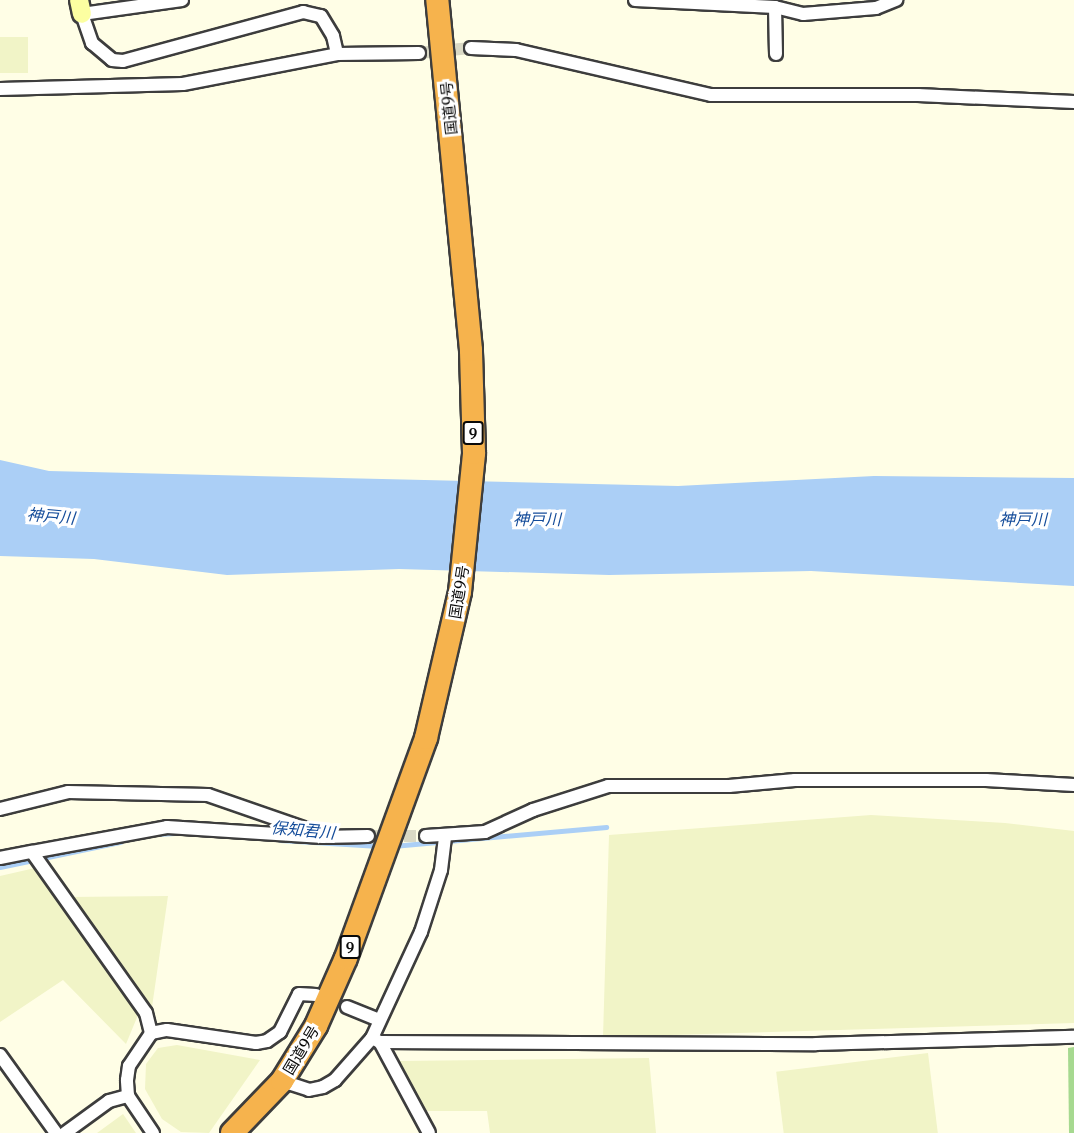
<!DOCTYPE html>
<html>
<head>
<meta charset="utf-8">
<style>
	body { margin:0 }
	#map { position:relative; width:1074px; height:1133px; overflow:hidden; background:#fffee6; font-family:Merriweather,"Noto Sans JP",serif }
	div>[style] { position:absolute }
	[style*='--x'] { left:calc(var(--x)*1px); top:calc(var(--y)*1px); width:calc(var(--w)*1px); rotate:calc(var(--a)*1deg) }
	.farmland>* { inset:0; background:#f1f4c7; transform-origin:0 0 }
	.forest>* { inset:0; background:#a6d990 }
	.water>* { inset:0; background:#abcff6 }
	.stream>* { height:4.5px; margin:-2.25px; padding:0 2.25px; transform-origin:2.25px; border-radius:2.25px; background:#abcff6 }
	.street-tunnel>* { height:12px; margin-top:-6px; transform-origin:0; background:repeating-linear-gradient(90deg,#dad9c5 0 12px,transparent 0 18px) }
	.roads { filter:drop-shadow(2px 0 #3d3d3d) drop-shadow(-2px 0 #3d3d3d) drop-shadow(0 2px #3d3d3d) drop-shadow(0 -2px #3d3d3d) }
	.street>* { height:12px; margin:-6px; padding:0 6px; transform-origin:6px; border-radius:6px; background:#fff }
	.secondary>* { height:18px; margin:-9px; padding:0 9px; transform-origin:9px; border-radius:9px; background:#fcffa1 }
	.highway>* { height:22px; margin:-11px; padding:0 11px; transform-origin:11px; border-radius:11px; background:#f6b34d }
	span { translate:-50% -50%; white-space:nowrap; text-align:center; line-height:1.15; -webkit-text-stroke:6px #fff; paint-order:stroke }
	.shield-label span { padding:2px 4px; background:#fff; border:2px solid; border-radius:4px; -webkit-text-stroke-width:0 }
	.shield-label { font-size:14px; color:#0a0a0a; font-weight:700 }
	.street-label { font-size:15px; color:#0a0a0a }
	.water-label { font-size:16px; color:#144c9a; font-style:italic }
</style>
</head>
<body>
<div id="map">
	<div class="farmland">
		<div style="left:28px;top:37px;width:36px;height:28px;rotate:90deg"></div>
		<div style="clip-path:polygon(871px 815px,1005px 823px,1074px 831px,1074px 1023px,603px 1037px,609px 835px)"></div>
		<div style="clip-path:polygon(35px 868px,134px 1007px,138px 1015px,126px 1044px,63px 980px,0 1022px,0 876px)"></div>
		<div style="clip-path:polygon(168px 896px,152px 1007px,69px 897px)"></div>
		<div style="clip-path:polygon(177px 1045px,260px 1060px,209px 1133px,181px 1132px,162px 1119px,145px 1089px,146px 1064px,158px 1048px)"></div>
		<div style="left:928px;top:1053px;width:81px;height:153px;rotate:83deg"></div>
		<div style="clip-path:polygon(649px 1058px,656px 1133px,490px 1133px,487px 1111px,425px 1111px,399px 1061px)"></div>
		<div style="clip-path:polygon(123px 1114px,136px 1133px,97px 1133px)"></div>
	</div>
	<div class="forest">
		<div style="clip-path:polygon(1074px 1047px,1074px 1133px,1069px 1133px,1068px 1048px)"></div>
	</div>
	<div class="water">
		<div style="clip-path:polygon(0 460px,49px 471px,678px 486px,874px 476px,1074px 478px,1074px 586px,811px 571px,609px 575px,399px 569px,227px 575px,94px 559px,0 556px)"></div>
	</div>
	<div class="stream">
		<div style="--x:157;--y:834;--w:22;--a:-3"></div>
		<div style="--x:280;--y:840;--w:99;--a:3.5"></div>
		<div style="--x:393;--y:846;--w:214;--a:-5.1"></div>
		<div style="--x:0;--y:867;--w:123;--a:-11.8"></div>
	</div>
	<div class="street-tunnel">
		<div style="--x:419;--y:53;--w:52;--a:-5.5"></div>
		<div style="--x:368;--y:836;--w:58;--a:0"></div>
	</div>
	<div class="roads">
		<div class="street">
			<div style="--x:182;--y:0;--w:101;--a:172"></div>
			<div style="--x:82;--y:14;--w:31;--a:71"></div>
			<div style="--x:92;--y:43;--w:26;--a:40"></div>
			<div style="--x:112;--y:60;--w:11;--a:5"></div>
			<div style="--x:123;--y:61;--w:187;--a:-15.2"></div>
			<div style="--x:303;--y:12;--w:18;--a:13"></div>
			<div style="--x:321;--y:16;--w:23;--a:59"></div>
			<div style="--x:333;--y:36;--w:18;--a:77"></div>
			<div style="--x:635;--y:0;--w:140;--a:2.9"></div>
			<div style="--x:775;--y:7;--w:29;--a:14"></div>
			<div style="--x:803;--y:14;--w:73;--a:-4.7"></div>
			<div style="--x:876;--y:8;--w:22;--a:-22"></div>
			<div style="--x:775;--y:7;--w:47;--a:88.8"></div>
			<div style="--x:471;--y:48;--w:45;--a:2.5"></div>
			<div style="--x:516;--y:50;--w:200;--a:13"></div>
			<div style="--x:711;--y:95;--w:207;--a:0"></div>
			<div style="--x:918;--y:95;--w:156;--a:2.6"></div>
			<div style="--x:0;--y:89;--w:183;--a:-1.6"></div>
			<div style="--x:183;--y:84;--w:157;--a:-11"></div>
			<div style="--x:337;--y:54;--w:82;--a:-0.7"></div>
			<div style="--x:0;--y:809;--w:70;--a:-14"></div>
			<div style="--x:68;--y:792;--w:140;--a:1.2"></div>
			<div style="--x:208;--y:795;--w:113;--a:19.1"></div>
			<div style="--x:426;--y:836;--w:59;--a:-3.9"></div>
			<div style="--x:485;--y:832;--w:53;--a:-24.6"></div>
			<div style="--x:533;--y:810;--w:79;--a:-17.7"></div>
			<div style="--x:608;--y:786;--w:121;--a:0"></div>
			<div style="--x:729;--y:786;--w:66;--a:-5.2"></div>
			<div style="--x:795;--y:780;--w:191;--a:0"></div>
			<div style="--x:986;--y:780;--w:88;--a:3.3"></div>
			<div style="--x:32;--y:852;--w:137;--a:-10.5"></div>
			<div style="--x:167;--y:827;--w:156;--a:3.7"></div>
			<div style="--x:323;--y:837;--w:45;--a:-1.3"></div>
			<div style="--x:0;--y:858;--w:33;--a:-11"></div>
			<div style="--x:32;--y:852;--w:197;--a:54.7"></div>
			<div style="--x:146;--y:1013;--w:21;--a:76"></div>
			<div style="--x:347;--y:1007;--w:35;--a:22"></div>
			<div style="--x:372;--y:1038;--w:9;--a:27"></div>
			<div style="--x:380;--y:1042;--w:436;--a:0.3"></div>
			<div style="--x:816;--y:1044;--w:258;--a:-1.6"></div>
			<div style="--x:380;--y:1042;--w:103;--a:61.7"></div>
			<div style="--x:0;--y:1055;--w:96;--a:54.3"></div>
			<div style="--x:282;--y:1081;--w:28;--a:18"></div>
			<div style="--x:309;--y:1090;--w:14;--a:-12"></div>
			<div style="--x:323;--y:1087;--w:14;--a:-30"></div>
			<div style="--x:335;--y:1080;--w:56;--a:-48.6"></div>
			<div style="--x:372;--y:1038;--w:117;--a:-65.2"></div>
			<div style="--x:421;--y:932;--w:65;--a:-72.1"></div>
			<div style="--x:441;--y:870;--w:35;--a:-83"></div>
			<div style="--x:65;--y:1133;--w:54;--a:-36"></div>
			<div style="--x:109;--y:1101;--w:20;--a:-15"></div>
			<div style="--x:153;--y:1133;--w:45;--a:-124"></div>
			<div style="--x:128;--y:1096;--w:16;--a:-94"></div>
			<div style="--x:127;--y:1080;--w:14;--a:-82"></div>
			<div style="--x:129;--y:1066;--w:40;--a:-56"></div>
			<div style="--x:151;--y:1033;--w:16;--a:-11"></div>
			<div style="--x:167;--y:1030;--w:90;--a:8.3"></div>
			<div style="--x:256;--y:1043;--w:11;--a:-10"></div>
			<div style="--x:267;--y:1041;--w:16;--a:-35"></div>
			<div style="--x:280;--y:1032;--w:42;--a:-63.4"></div>
			<div style="--x:299;--y:994;--w:17;--a:3"></div>
		</div>
		<div class="secondary">
			<div style="--x:79;--y:0;--w:14;--a:78"></div>
		</div>
		<div class="highway">
			<div style="--x:232;--y:1133;--w:72;--a:-46.1"></div>
			<div style="--x:282;--y:1081;--w:65;--a:-58.3"></div>
			<div style="--x:316;--y:1026;--w:74;--a:-66.2"></div>
			<div style="--x:346;--y:958;--w:234;--a:-70"></div>
			<div style="--x:426;--y:738;--w:150;--a:-76.9"></div>
			<div style="--x:460;--y:592;--w:140;--a:-84.2"></div>
			<div style="--x:474;--y:453;--w:103;--a:-91.7"></div>
			<div style="--x:471;--y:350;--w:352;--a:-95.5"></div>
		</div>
	</div>
	<div class="shield-label">
		<span style="left:473px;top:433px">9</span>
		<span style="left:350px;top:947px">9</span>
	</div>
	<div class="street-label">
		<span style="left:449px;top:108px;rotate:-96deg">国道9号</span>
		<span style="left:459px;top:592px;rotate:-81deg">国道9号</span>
		<span style="left:301px;top:1050px;rotate:-59deg">国道9号</span>
	</div>
	<div class="water-label">
		<span style="left:51px;top:516px;rotate:5deg">神戸川</span>
		<span style="left:537px;top:519px">神戸川</span>
		<span style="left:1023px;top:519px">神戸川</span>
		<span style="left:303px;top:830px;rotate:5deg">保知君川</span>
	</div>
</div>
</body>
</html>
